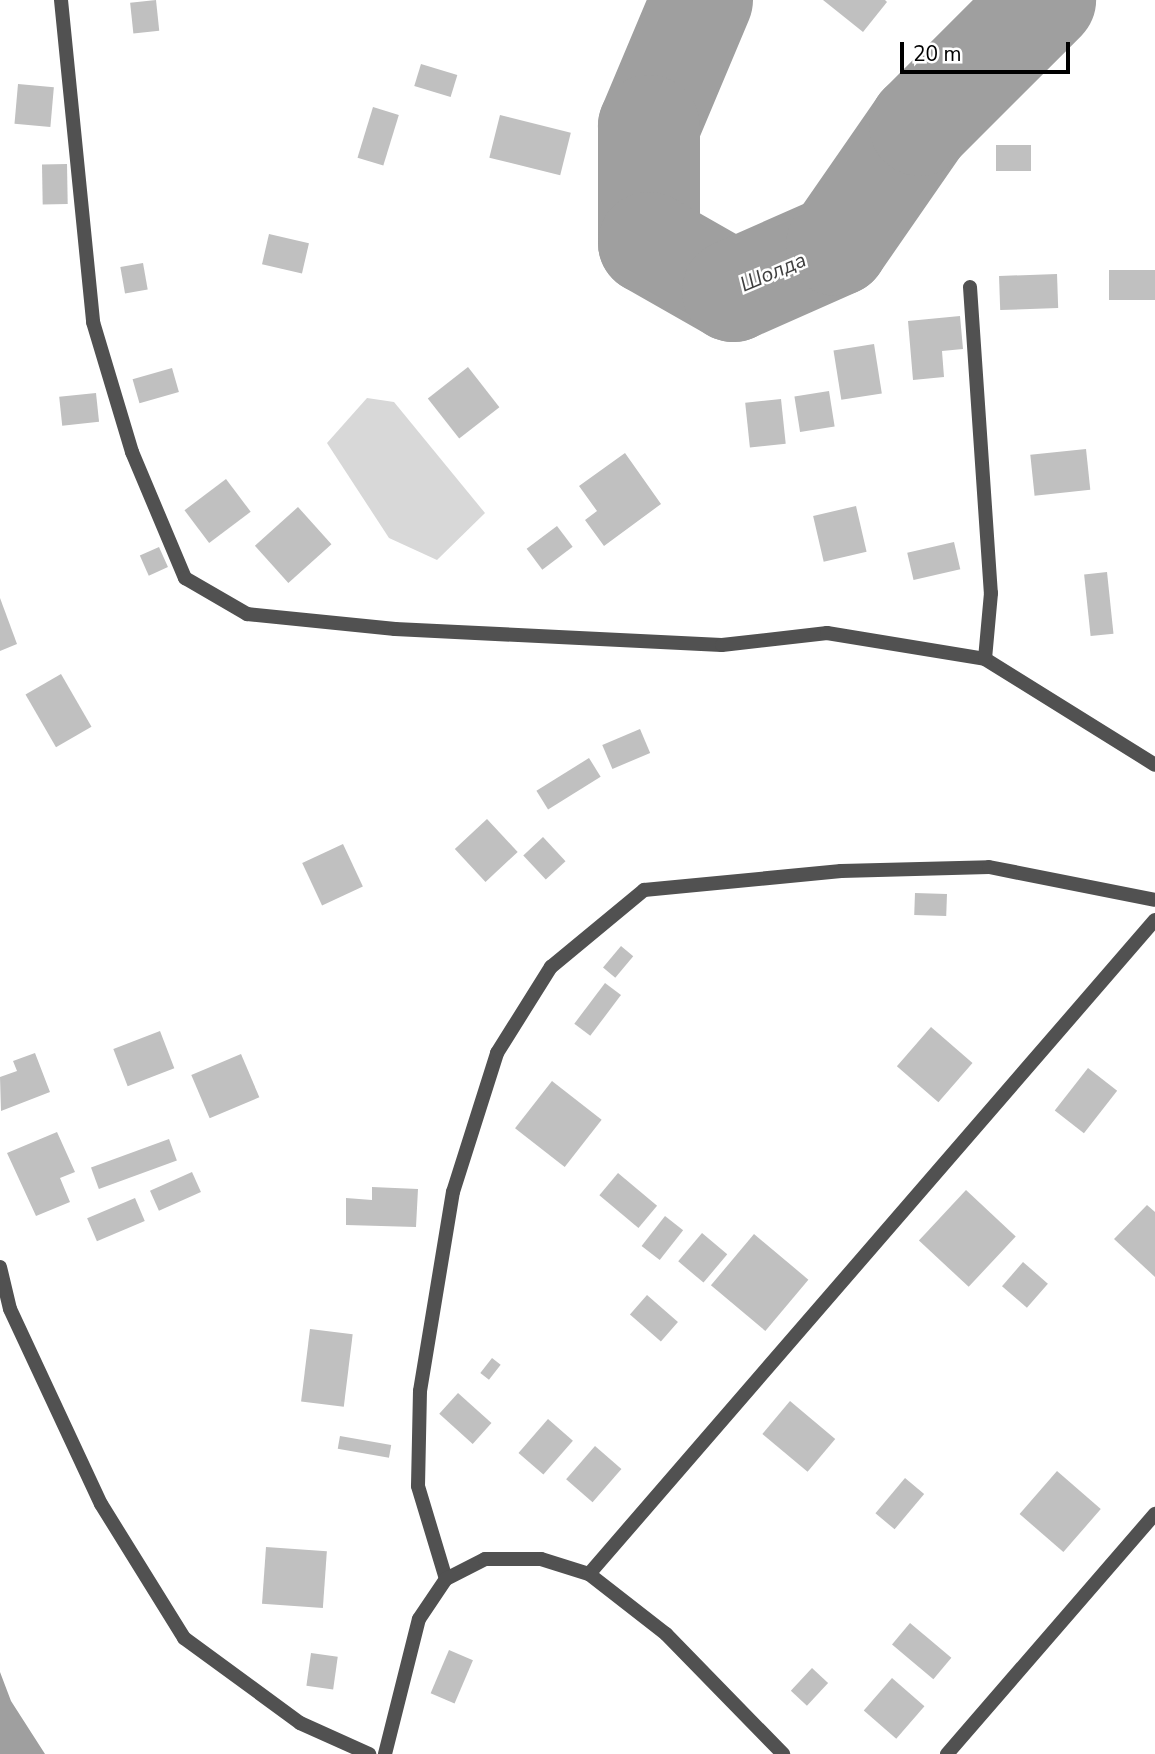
<!DOCTYPE html>
<html>
<head>
<meta charset="utf-8">
<style>
	body { margin:0 }
	#map { position:relative; width:1155px; height:1754px; overflow:hidden; background:#fff; font-family:"Nunito Sans",sans-serif }
	div>[style] { position:absolute }
	[style*='--x'] { left:calc(var(--x)*1px); top:calc(var(--y)*1px); width:calc(var(--w)*1px); rotate:calc(var(--a)*1deg) }
	.green>* { inset:0; background:#d8d8d8 }
	.water>* { inset:0; background:#9f9f9f }
	.river>* { height:102px; margin:-51px; padding:0 51px; transform-origin:51px; border-radius:51px; background:#9f9f9f }
	.building>* { inset:0; background:#c0c0c0; transform-origin:0 0 }
	.service>* { height:14px; margin:-7px; padding:0 7px; transform-origin:7px; border-radius:7px; background:#515151 }
	.minor>* { height:14px; margin:-7px; padding:0 7px; transform-origin:7px; border-radius:7px; background:#515151 }
	span { translate:-50% -50%; white-space:nowrap; text-align:center; line-height:1.15; -webkit-text-stroke:5px #fff; paint-order:stroke }
	.water-label { font-size:21px; color:#404040; font-style:italic }
	.scale { position:absolute; left:900px; top:42px; width:170px; height:32px; box-sizing:border-box; border:4px solid #000; border-top:0; padding-left:9px; font-size:21px; line-height:24px; white-space:nowrap; color:#000; -webkit-text-stroke:5px #fff; paint-order:stroke }
</style>
</head>
<body>
<div id="map">
	<div class="green">
		<div style="clip-path:polygon(367px 398px,394px 402px,485px 513px,437px 560px,389px 538px,327px 443px)"></div>
	</div>
	<div class="water">
		<div style="clip-path:polygon(0 1672px,11px 1701px,45px 1754px,0 1754px)"></div>
	</div>
	<div class="river">
		<div style="--x:702;--y:0;--w:137;--a:112.8"></div>
		<div style="--x:649;--y:126;--w:117;--a:90"></div>
		<div style="--x:649;--y:243;--w:97;--a:29.7"></div>
		<div style="--x:733;--y:291;--w:114;--a:-23.9"></div>
		<div style="--x:837;--y:245;--w:146;--a:-55.3"></div>
		<div style="--x:920;--y:125;--w:177;--a:-45"></div>
	</div>
	<div class="building">
		<div style="left:156px;top:0;width:31px;height:26px;rotate:84deg"></div>
		<div style="clip-path:polygon(823px 0,885px 0,887px 2px,863px 32px)"></div>
		<div style="left:421px;top:64px;width:38px;height:23px;rotate:17deg"></div>
		<div style="left:18px;top:84px;width:36px;height:40px;rotate:5deg"></div>
		<div style="left:373px;top:107px;width:27px;height:53px;rotate:17deg"></div>
		<div style="left:500px;top:115px;width:73px;height:44px;rotate:14deg"></div>
		<div style="left:996px;top:145px;width:35px;height:26px"></div>
		<div style="left:67px;top:164px;width:40px;height:25px;rotate:89deg"></div>
		<div style="left:269px;top:234px;width:41px;height:31px;rotate:13deg"></div>
		<div style="left:143px;top:263px;width:27px;height:23px;rotate:80deg"></div>
		<div style="left:1155px;top:270px;width:30px;height:46px;rotate:90deg"></div>
		<div style="left:1057px;top:274px;width:34px;height:58px;rotate:88deg"></div>
		<div style="clip-path:polygon(960px 316px,963px 349px,942px 351px,944px 377px,913px 380px,908px 321px)"></div>
		<div style="left:874px;top:344px;width:50px;height:41px;rotate:81deg"></div>
		<div style="left:468px;top:367px;width:51px;height:51px;rotate:52deg"></div>
		<div style="left:172px;top:368px;width:25px;height:41px;rotate:74deg"></div>
		<div style="left:829px;top:391px;width:36px;height:35px;rotate:81deg"></div>
		<div style="left:96px;top:393px;width:29px;height:37px;rotate:84deg"></div>
		<div style="left:781px;top:399px;width:45px;height:36px;rotate:84deg"></div>
		<div style="left:1086px;top:449px;width:41px;height:56px;rotate:84deg"></div>
		<div style="clip-path:polygon(625px 453px,661px 504px,604px 546px,585px 520px,597px 511px,579px 486px)"></div>
		<div style="left:226px;top:479px;width:41px;height:52px;rotate:53deg"></div>
		<div style="left:856px;top:506px;width:47px;height:44px;rotate:77deg"></div>
		<div style="left:298px;top:507px;width:50px;height:58px;rotate:48deg"></div>
		<div style="left:557px;top:526px;width:26px;height:38px;rotate:53deg"></div>
		<div style="left:954px;top:542px;width:28px;height:48px;rotate:77deg"></div>
		<div style="left:159px;top:547px;width:22px;height:21px;rotate:66deg"></div>
		<div style="left:1107px;top:572px;width:62px;height:23px;rotate:84deg"></div>
		<div style="clip-path:polygon(0 598px,17px 644px,0 651px)"></div>
		<div style="left:61px;top:674px;width:61px;height:41px;rotate:60deg"></div>
		<div style="left:640px;top:729px;width:26px;height:41px;rotate:67deg"></div>
		<div style="left:589px;top:758px;width:22px;height:62px;rotate:58deg"></div>
		<div style="left:487px;top:819px;width:45px;height:44px;rotate:47deg"></div>
		<div style="left:543px;top:837px;width:33px;height:27px;rotate:47deg"></div>
		<div style="left:343px;top:844px;width:47px;height:45px;rotate:65deg"></div>
		<div style="left:915px;top:893px;width:32px;height:22px;rotate:2deg"></div>
		<div style="left:621px;top:946px;width:16px;height:28px;rotate:40deg"></div>
		<div style="left:605px;top:983px;width:20px;height:51px;rotate:37deg"></div>
		<div style="left:931px;top:1027px;width:55px;height:52px;rotate:41deg"></div>
		<div style="left:160px;top:1031px;width:40px;height:50px;rotate:69deg"></div>
		<div style="clip-path:polygon(35px 1053px,50px 1092px,1px 1111px,0 1077px,17px 1071px,13px 1061px)"></div>
		<div style="left:241px;top:1054px;width:47px;height:54px;rotate:67deg"></div>
		<div style="left:1088px;top:1068px;width:37px;height:54px;rotate:38deg"></div>
		<div style="left:552px;top:1081px;width:63px;height:60px;rotate:38deg"></div>
		<div style="clip-path:polygon(57px 1132px,75px 1172px,60px 1178px,70px 1202px,36px 1216px,7px 1153px)"></div>
		<div style="left:169px;top:1139px;width:23px;height:83px;rotate:70deg"></div>
		<div style="left:192px;top:1172px;width:22px;height:46px;rotate:66deg"></div>
		<div style="left:618px;top:1173px;width:51px;height:29px;rotate:40deg"></div>
		<div style="clip-path:polygon(372px 1187px,418px 1189px,416px 1227px,346px 1225px,346px 1198px,372px 1200px)"></div>
		<div style="left:966px;top:1190px;width:68px;height:69px;rotate:43deg"></div>
		<div style="left:135px;top:1198px;width:25px;height:52px;rotate:67deg"></div>
		<div style="clip-path:polygon(1147px 1205px,1155px 1212px,1155px 1277px,1114px 1239px)"></div>
		<div style="left:665px;top:1216px;width:23px;height:38px;rotate:38deg"></div>
		<div style="left:702px;top:1233px;width:33px;height:37px;rotate:40deg"></div>
		<div style="left:754px;top:1234px;width:71px;height:67px;rotate:40deg"></div>
		<div style="left:1023px;top:1262px;width:33px;height:32px;rotate:41deg"></div>
		<div style="left:647px;top:1295px;width:41px;height:26px;rotate:41deg"></div>
		<div style="left:310px;top:1329px;width:43px;height:73px;rotate:7deg"></div>
		<div style="left:492px;top:1358px;width:11px;height:19px;rotate:38deg"></div>
		<div style="left:458px;top:1393px;width:45px;height:28px;rotate:42deg"></div>
		<div style="left:790px;top:1401px;width:59px;height:43px;rotate:40deg"></div>
		<div style="left:548px;top:1419px;width:33px;height:45px;rotate:41deg"></div>
		<div style="left:340px;top:1436px;width:52px;height:13px;rotate:10deg"></div>
		<div style="left:595px;top:1446px;width:35px;height:44px;rotate:41deg"></div>
		<div style="left:1057px;top:1471px;width:58px;height:57px;rotate:41deg"></div>
		<div style="left:905px;top:1478px;width:25px;height:46px;rotate:40deg"></div>
		<div style="left:266px;top:1547px;width:61px;height:57px;rotate:4deg"></div>
		<div style="left:910px;top:1623px;width:54px;height:28px;rotate:40deg"></div>
		<div style="left:449px;top:1650px;width:26px;height:47px;rotate:23deg"></div>
		<div style="left:311px;top:1653px;width:27px;height:33px;rotate:8deg"></div>
		<div style="left:812px;top:1668px;width:22px;height:31px;rotate:43deg"></div>
		<div style="left:892px;top:1678px;width:43px;height:43px;rotate:41deg"></div>
	</div>
	<div class="service">
		<div style="--x:61;--y:0;--w:324;--a:84.3"></div>
		<div style="--x:93;--y:322;--w:136;--a:73.3"></div>
		<div style="--x:132;--y:452;--w:137;--a:67.2"></div>
		<div style="--x:185;--y:578;--w:72;--a:30.1"></div>
		<div style="--x:247;--y:614;--w:149;--a:5.8"></div>
		<div style="--x:395;--y:629;--w:327;--a:2.8"></div>
		<div style="--x:722;--y:645;--w:106;--a:-6.5"></div>
		<div style="--x:827;--y:633;--w:160;--a:9.3"></div>
		<div style="--x:985;--y:659;--w:200;--a:31.9"></div>
		<div style="--x:970;--y:287;--w:307;--a:86.1"></div>
		<div style="--x:991;--y:593;--w:66;--a:95.2"></div>
		<div style="--x:0;--y:1267;--w:43;--a:76.6"></div>
		<div style="--x:10;--y:1309;--w:215;--a:65"></div>
		<div style="--x:101;--y:1504;--w:158;--a:58.2"></div>
		<div style="--x:184;--y:1638;--w:144;--a:36.2"></div>
		<div style="--x:300;--y:1723;--w:76;--a:24.2"></div>
		<div style="--x:589;--y:1574;--w:865;--a:-49.13"></div>
		<div style="--x:446;--y:1579;--w:97;--a:-106.8"></div>
		<div style="--x:418;--y:1486;--w:95;--a:-88.8"></div>
		<div style="--x:420;--y:1391;--w:202;--a:-80.6"></div>
		<div style="--x:453;--y:1192;--w:146;--a:-72.4"></div>
		<div style="--x:497;--y:1053;--w:102;--a:-57.9"></div>
		<div style="--x:551;--y:967;--w:121;--a:-39.6"></div>
		<div style="--x:644;--y:890;--w:198;--a:-5.5"></div>
		<div style="--x:841;--y:871;--w:148;--a:-1.5"></div>
		<div style="--x:989;--y:867;--w:169;--a:11.2"></div>
		<div style="--x:947;--y:1754;--w:318;--a:-49.1"></div>
	</div>
	<div class="minor">
		<div style="--x:385;--y:1754;--w:139;--a:-75.9"></div>
		<div style="--x:419;--y:1619;--w:48;--a:-56"></div>
		<div style="--x:446;--y:1579;--w:44;--a:-27.1"></div>
		<div style="--x:485;--y:1559;--w:56;--a:0"></div>
		<div style="--x:541;--y:1559;--w:50;--a:17.4"></div>
		<div style="--x:589;--y:1574;--w:98;--a:37.9"></div>
		<div style="--x:666;--y:1634;--w:168;--a:45.7"></div>
	</div>
	<div class="water-label">
		<span style="left:773px;top:272px;rotate:-23deg">Шолда</span>
	</div>
	<div class="scale">20 m</div>
</div>
</body>
</html>
